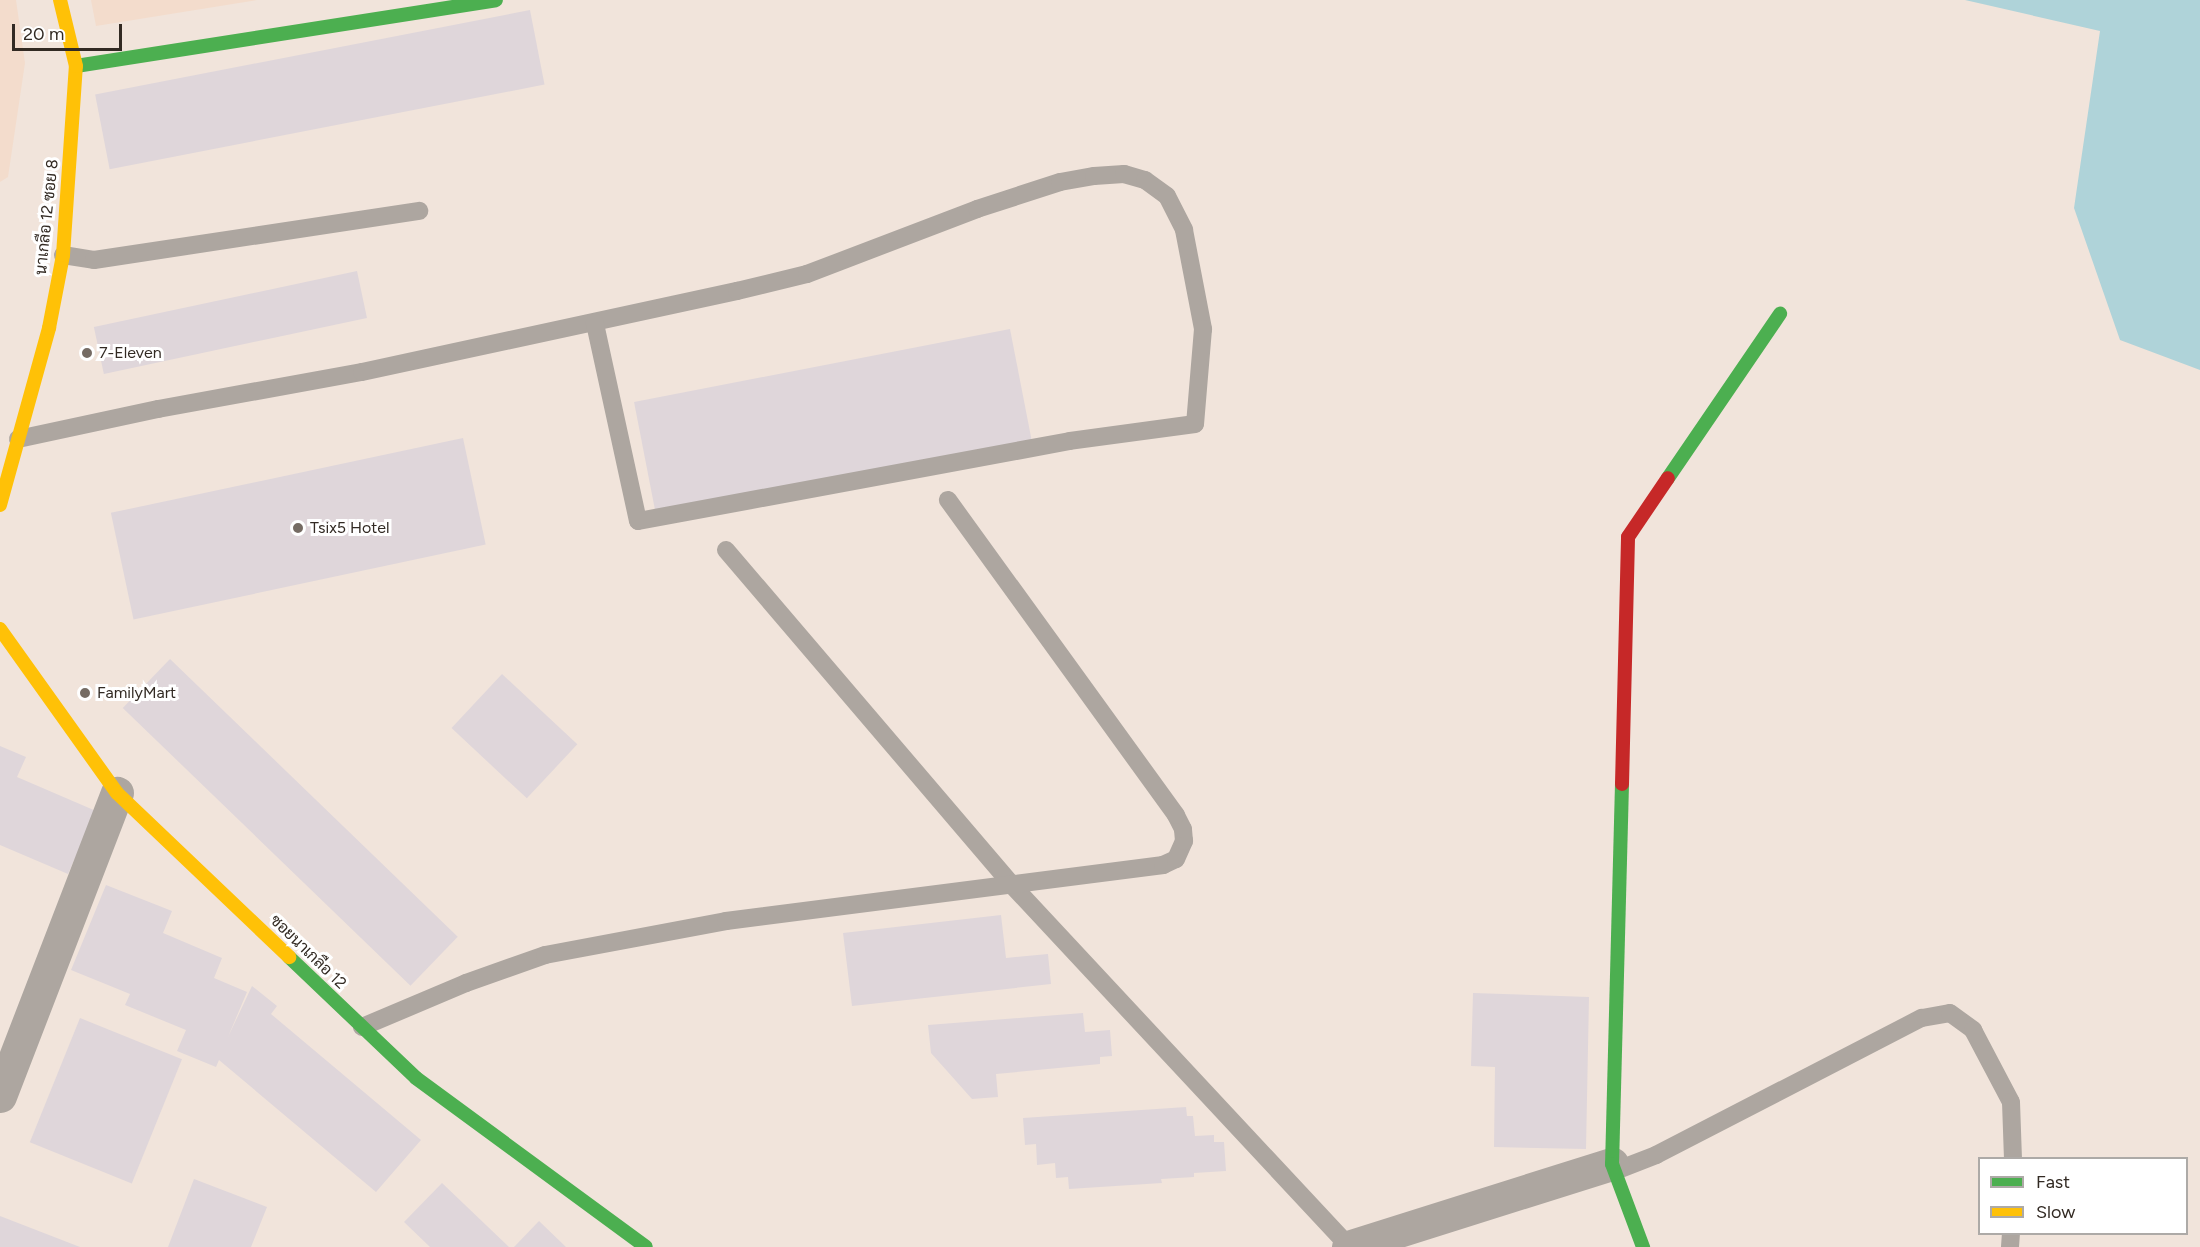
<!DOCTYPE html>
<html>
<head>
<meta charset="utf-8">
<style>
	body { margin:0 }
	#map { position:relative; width:2200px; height:1247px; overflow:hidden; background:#f1e4db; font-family:Figtree,Sarabun,sans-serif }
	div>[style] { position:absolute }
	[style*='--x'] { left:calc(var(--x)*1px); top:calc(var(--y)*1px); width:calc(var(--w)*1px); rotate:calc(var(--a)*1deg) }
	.built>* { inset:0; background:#f3dccc }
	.water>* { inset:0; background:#afd3d9 }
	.building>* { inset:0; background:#dfd6da; transform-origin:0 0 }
	.lane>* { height:18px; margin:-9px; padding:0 9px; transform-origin:9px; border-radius:9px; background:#ada6a0 }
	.street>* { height:33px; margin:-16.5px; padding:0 16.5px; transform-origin:16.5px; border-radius:16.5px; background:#ada6a0 }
	.fast>* { height:14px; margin:-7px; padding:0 7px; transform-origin:7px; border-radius:7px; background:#4caf50 }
	.slow>* { height:14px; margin:-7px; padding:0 7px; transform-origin:7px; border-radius:7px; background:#ffc107 }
	.jam>* { height:14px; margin:-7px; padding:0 7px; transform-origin:7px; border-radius:7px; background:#c62828 }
	.dots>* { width:16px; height:16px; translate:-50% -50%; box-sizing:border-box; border:3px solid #fff; border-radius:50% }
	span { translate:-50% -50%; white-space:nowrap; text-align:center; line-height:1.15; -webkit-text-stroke:6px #fff; paint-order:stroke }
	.street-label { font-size:16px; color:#322a23 }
	.poi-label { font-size:16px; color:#322a23 }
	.left { translate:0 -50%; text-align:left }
	.legend { position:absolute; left:1978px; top:1157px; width:210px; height:78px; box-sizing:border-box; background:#fff; border:2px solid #adaaa7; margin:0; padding:8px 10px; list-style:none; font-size:18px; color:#322a23 }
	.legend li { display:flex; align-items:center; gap:12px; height:30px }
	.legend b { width:30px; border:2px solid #adaaa7 }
	.scale { position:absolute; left:12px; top:24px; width:110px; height:27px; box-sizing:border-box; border:3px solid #322a23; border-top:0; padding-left:8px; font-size:18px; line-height:21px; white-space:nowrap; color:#322a23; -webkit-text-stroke:4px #fff; paint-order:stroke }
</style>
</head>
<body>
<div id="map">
	<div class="built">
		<div style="clip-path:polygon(0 0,16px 0,25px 63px,8px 177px,0 182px)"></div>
		<div style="clip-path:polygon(91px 0,257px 0,96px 26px)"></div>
	</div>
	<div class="water">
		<div style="clip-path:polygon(1965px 0,2200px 0,2200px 370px,2120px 340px,2074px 208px,2100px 31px)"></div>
	</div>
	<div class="building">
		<div style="left:530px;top:10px;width:76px;height:443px;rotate:79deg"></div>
		<div style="left:357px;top:271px;width:48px;height:269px;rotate:78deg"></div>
		<div style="left:1010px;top:329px;width:116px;height:383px;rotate:79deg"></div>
		<div style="left:463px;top:438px;width:109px;height:360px;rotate:78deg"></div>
		<div style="left:170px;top:659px;width:400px;height:68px;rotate:44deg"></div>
		<div style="left:502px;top:674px;width:103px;height:74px;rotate:43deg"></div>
		<div style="clip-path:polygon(0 746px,26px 757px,17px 777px,96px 811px,68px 874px,0 845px)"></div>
		<div style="clip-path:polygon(106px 885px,172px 911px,163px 933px,222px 958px,214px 978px,247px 992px,228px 1037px,252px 986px,277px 1006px,271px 1014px,421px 1140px,376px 1192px,219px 1060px,216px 1067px,177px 1051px,186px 1030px,125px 1005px,130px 994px,71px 970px)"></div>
		<div style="clip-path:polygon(1001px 915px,1006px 958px,1048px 954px,1051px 984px,852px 1006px,843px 933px)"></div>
		<div style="clip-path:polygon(1473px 993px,1589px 997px,1586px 1149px,1494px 1147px,1495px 1067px,1471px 1066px)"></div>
		<div style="clip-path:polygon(1083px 1013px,1085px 1032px,1110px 1030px,1112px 1056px,1100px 1057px,1100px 1064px,996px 1074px,998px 1097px,972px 1099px,931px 1053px,928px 1025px)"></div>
		<div style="left:80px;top:1018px;width:110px;height:134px;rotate:22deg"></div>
		<div style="clip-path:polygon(1186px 1107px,1187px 1116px,1193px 1116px,1195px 1136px,1214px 1135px,1214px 1142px,1224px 1142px,1226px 1171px,1194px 1173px,1194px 1177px,1161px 1179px,1162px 1183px,1069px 1189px,1068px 1177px,1056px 1178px,1055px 1163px,1037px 1165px,1036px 1144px,1025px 1145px,1023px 1118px)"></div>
		<div style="clip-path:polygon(194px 1179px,267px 1207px,251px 1247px,168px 1247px)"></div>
		<div style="clip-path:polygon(442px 1183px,509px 1247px,430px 1247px,404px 1222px)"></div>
		<div style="clip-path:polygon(0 1216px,80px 1247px,0 1247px)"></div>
		<div style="clip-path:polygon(539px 1221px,566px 1247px,514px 1247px)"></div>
	</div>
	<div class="lane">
		<div style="--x:63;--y:255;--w:31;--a:9"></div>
		<div style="--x:94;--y:260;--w:329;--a:-8.6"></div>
		<div style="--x:18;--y:439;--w:143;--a:-12.1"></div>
		<div style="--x:158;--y:409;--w:207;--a:-10.3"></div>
		<div style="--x:362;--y:372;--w:384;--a:-12.2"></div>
		<div style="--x:737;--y:291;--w:72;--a:-13.7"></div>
		<div style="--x:807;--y:274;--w:182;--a:-20.9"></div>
		<div style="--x:977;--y:209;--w:87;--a:-18"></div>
		<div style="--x:1060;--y:182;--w:35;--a:-10"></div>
		<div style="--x:1094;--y:176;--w:30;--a:-4"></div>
		<div style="--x:1124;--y:174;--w:22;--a:16"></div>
		<div style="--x:1145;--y:180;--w:27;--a:36"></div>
		<div style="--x:1167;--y:196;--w:38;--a:63"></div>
		<div style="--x:1184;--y:230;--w:101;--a:79.1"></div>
		<div style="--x:1203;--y:329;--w:95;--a:94.8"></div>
		<div style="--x:1195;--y:424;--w:126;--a:172.3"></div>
		<div style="--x:1070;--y:441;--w:439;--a:169.5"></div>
		<div style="--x:638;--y:521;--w:203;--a:-102.3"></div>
		<div style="--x:726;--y:550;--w:439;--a:49.5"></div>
		<div style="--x:1011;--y:884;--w:497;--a:47"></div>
		<div style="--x:362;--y:1027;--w:113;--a:-22.9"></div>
		<div style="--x:466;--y:983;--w:84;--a:-19.5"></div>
		<div style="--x:545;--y:955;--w:184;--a:-10.6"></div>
		<div style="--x:726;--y:921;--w:441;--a:-7.3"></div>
		<div style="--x:1163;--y:865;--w:14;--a:-25"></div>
		<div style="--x:1176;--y:859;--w:20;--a:-66"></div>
		<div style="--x:1184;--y:841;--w:12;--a:-95"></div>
		<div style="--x:1183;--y:829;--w:16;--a:-117"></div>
		<div style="--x:1176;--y:815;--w:389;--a:-125.9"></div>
		<div style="--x:1615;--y:1171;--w:44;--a:-21.3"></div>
		<div style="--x:1656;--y:1155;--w:299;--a:-27.3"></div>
		<div style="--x:1922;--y:1018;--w:28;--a:-10"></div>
		<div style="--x:1950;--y:1013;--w:29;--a:36"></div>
		<div style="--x:1973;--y:1030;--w:81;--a:62.2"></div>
		<div style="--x:2011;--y:1102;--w:56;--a:88"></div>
		<div style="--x:2010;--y:1247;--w:13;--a:-86"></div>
	</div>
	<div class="street">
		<div style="--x:0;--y:1096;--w:325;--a:-68.9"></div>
		<div style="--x:1348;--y:1247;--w:277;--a:-17.5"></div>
	</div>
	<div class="fast">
		<div style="--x:76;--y:66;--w:425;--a:-8.9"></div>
		<div style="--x:1668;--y:478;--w:199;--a:-55.7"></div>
		<div style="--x:1622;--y:784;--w:380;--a:91.5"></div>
		<div style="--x:1612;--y:1164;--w:89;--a:69.5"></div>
		<div style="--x:289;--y:957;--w:175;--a:43.6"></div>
		<div style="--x:416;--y:1078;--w:285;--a:36.3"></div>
	</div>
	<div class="slow">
		<div style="--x:0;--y:505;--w:184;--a:-74.5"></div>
		<div style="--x:49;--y:328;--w:74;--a:-79.1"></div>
		<div style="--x:63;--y:255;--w:189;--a:-86.1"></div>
		<div style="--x:76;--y:66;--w:68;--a:-103.6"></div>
		<div style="--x:0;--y:629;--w:201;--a:54.5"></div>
		<div style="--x:117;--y:793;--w:238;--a:43.6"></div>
	</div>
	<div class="jam">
		<div style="--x:1622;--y:784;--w:247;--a:-88.6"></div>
		<div style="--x:1628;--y:537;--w:71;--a:-55.9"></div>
	</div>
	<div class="dots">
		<div style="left:87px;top:353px;background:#756b63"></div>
		<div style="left:298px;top:528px;background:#756b63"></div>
		<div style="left:85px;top:693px;background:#756b63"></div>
	</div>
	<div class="street-label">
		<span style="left:47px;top:217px;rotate:-84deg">นาเกลือ 12 ซอย 8</span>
		<span style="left:308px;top:952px;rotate:44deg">ซอยนาเกลือ 12</span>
	</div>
	<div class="poi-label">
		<span class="left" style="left:99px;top:353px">7-Eleven</span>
		<span class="left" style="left:310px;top:528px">Tsix5 Hotel</span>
		<span class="left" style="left:97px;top:693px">FamilyMart</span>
	</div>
	<ul class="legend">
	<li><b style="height:8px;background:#4caf50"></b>Fast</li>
	<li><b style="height:8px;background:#ffc107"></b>Slow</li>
	</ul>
	<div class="scale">20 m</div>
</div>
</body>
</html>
